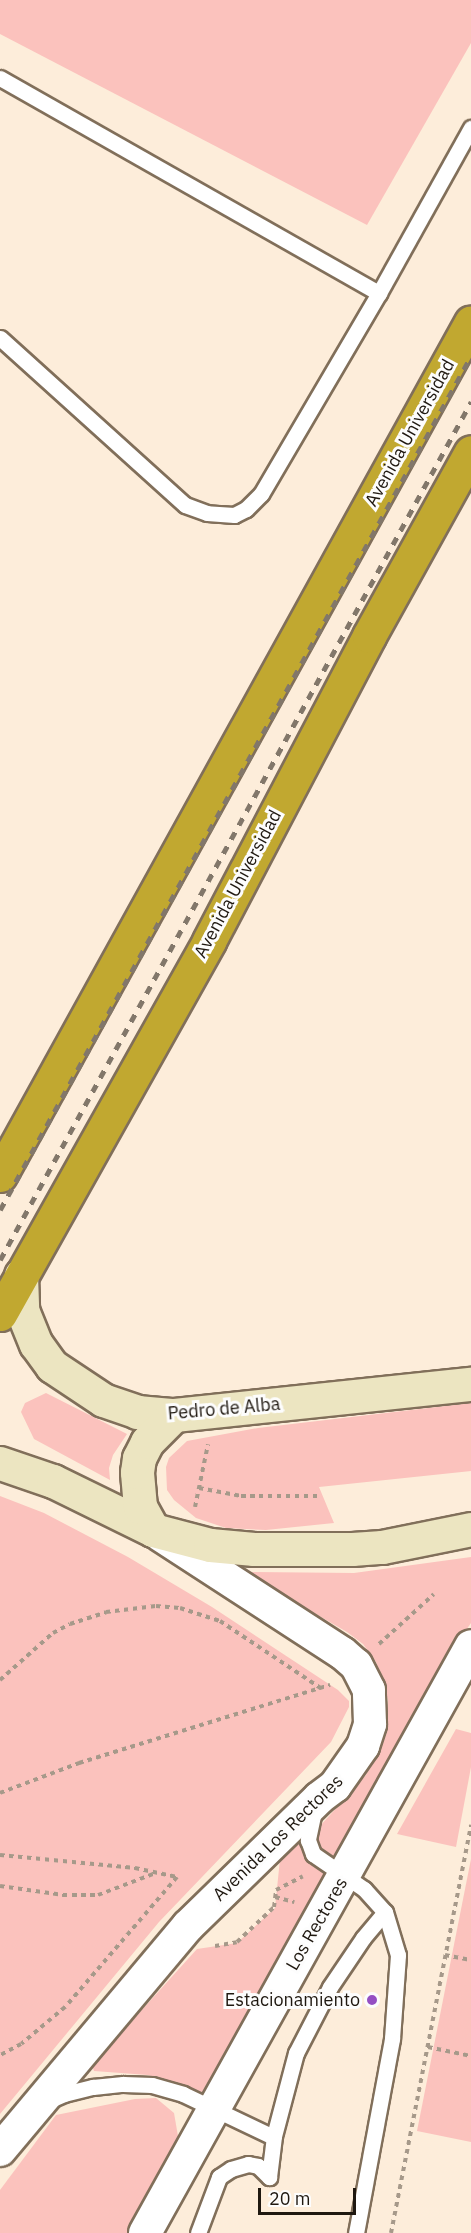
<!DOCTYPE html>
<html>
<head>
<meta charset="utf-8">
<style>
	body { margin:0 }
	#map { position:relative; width:471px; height:2233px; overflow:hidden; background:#fdedda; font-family:"IBM Plex Sans",sans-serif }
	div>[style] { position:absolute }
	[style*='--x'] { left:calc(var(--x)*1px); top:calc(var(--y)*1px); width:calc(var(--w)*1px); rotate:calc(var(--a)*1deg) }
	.green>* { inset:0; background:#fbc2bd }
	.path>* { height:4px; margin-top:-2px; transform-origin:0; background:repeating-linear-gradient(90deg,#a6998a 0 4.5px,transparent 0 9px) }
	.roads { filter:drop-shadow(2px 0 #816f5a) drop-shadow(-2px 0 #816f5a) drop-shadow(0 2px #816f5a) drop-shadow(0 -2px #816f5a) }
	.lane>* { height:15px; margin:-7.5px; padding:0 7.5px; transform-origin:7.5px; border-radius:7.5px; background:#fff }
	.street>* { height:32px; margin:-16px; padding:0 16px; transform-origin:16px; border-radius:16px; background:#fff }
	.secondary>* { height:33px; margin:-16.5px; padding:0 16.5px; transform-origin:16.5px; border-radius:16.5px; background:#ece5c1 }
	.highway>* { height:33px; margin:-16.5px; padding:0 16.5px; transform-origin:16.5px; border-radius:16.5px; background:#c1a830 }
	.rail>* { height:4.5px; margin-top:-2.25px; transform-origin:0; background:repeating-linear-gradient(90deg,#82776a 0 8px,transparent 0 16px) }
	.dots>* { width:16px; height:16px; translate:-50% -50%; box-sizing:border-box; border:3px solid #fdfdfd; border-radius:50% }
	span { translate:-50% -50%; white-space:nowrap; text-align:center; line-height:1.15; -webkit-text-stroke:6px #fdfdfd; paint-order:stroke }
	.street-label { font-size:18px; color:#1f1810 }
	.poi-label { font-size:18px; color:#1f1810 }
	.right { translate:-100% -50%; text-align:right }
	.scale { position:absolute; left:258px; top:2188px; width:98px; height:27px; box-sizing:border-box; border:3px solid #1f1810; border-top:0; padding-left:8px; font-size:18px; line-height:21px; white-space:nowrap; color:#1f1810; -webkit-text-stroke:4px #fdfdfd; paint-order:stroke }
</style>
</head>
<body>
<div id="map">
	<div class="green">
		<div style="clip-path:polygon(0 0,471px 0,471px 43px,367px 225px,0 34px)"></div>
		<div style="clip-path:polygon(46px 1393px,127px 1434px,113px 1455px,109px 1468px,110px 1480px,34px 1439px,21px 1412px,25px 1403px)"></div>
		<div style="clip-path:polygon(471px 1403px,471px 1471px,319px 1487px,334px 1523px,266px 1530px,226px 1528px,196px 1518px,174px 1500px,167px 1490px,166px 1467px,169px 1458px,187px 1441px,258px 1428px)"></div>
		<div style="clip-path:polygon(0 1496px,44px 1513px,128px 1557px,212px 1607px,338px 1690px,349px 1701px,349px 1707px,331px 1742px,159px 1922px,0 2114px)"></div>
		<div style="clip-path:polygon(471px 1557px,471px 1623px,445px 1660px,336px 1865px,318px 1851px,318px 1834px,320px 1826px,366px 1775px,387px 1721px,388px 1700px,376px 1662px,363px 1644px,347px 1632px,250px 1576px,249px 1572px,354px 1573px)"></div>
		<div style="clip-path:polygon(456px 1729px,471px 1733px,471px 1767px,456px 1847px,397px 1834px)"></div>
		<div style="clip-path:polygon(303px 1837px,331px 1876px,207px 2098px,194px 2090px,148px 2075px,94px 2071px,92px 2065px,197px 1949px,237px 1943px,275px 1908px,280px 1859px)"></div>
		<div style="clip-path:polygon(471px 1859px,471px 2142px,417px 2131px)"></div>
		<div style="clip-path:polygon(156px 2098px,174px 2113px,179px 2142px,129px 2233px,0 2233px,0 2190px,56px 2115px,135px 2099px)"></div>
	</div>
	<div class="path">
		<div style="--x:199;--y:1488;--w:43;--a:10.8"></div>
		<div style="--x:241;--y:1496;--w:81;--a:0"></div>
		<div style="--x:195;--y:1507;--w:64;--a:-78.3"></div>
		<div style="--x:379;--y:1644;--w:74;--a:-42.3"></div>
		<div style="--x:0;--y:1680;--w:71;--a:-41.6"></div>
		<div style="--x:53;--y:1633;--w:19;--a:-28"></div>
		<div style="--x:70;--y:1624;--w:38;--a:-18"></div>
		<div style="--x:106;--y:1612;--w:50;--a:-6.8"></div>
		<div style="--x:156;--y:1606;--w:24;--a:5"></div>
		<div style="--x:180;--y:1608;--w:42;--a:18"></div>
		<div style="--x:220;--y:1621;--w:123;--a:33.7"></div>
		<div style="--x:0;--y:1793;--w:85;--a:-20.8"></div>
		<div style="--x:79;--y:1763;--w:263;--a:-17.3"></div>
		<div style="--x:0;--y:1855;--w:136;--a:5.5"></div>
		<div style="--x:135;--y:1868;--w:43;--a:12.1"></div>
		<div style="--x:177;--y:1877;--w:172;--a:130.7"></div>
		<div style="--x:65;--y:2007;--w:57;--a:139.9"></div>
		<div style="--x:21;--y:2044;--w:24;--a:152"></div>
		<div style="--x:0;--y:1886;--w:64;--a:8.1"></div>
		<div style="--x:63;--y:1895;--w:35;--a:0"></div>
		<div style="--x:98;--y:1895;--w:62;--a:-20.8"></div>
		<div style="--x:275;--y:1897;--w:20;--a:15"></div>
		<div style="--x:215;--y:1946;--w:22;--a:-10"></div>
		<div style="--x:237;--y:1942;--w:51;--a:-43.4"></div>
		<div style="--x:274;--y:1907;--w:17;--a:-83"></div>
		<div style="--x:276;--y:1890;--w:30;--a:-27"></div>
		<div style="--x:445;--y:1955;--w:26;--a:11"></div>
		<div style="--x:428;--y:2047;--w:44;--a:11.8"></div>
		<div style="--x:391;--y:2233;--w:416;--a:-78.9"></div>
	</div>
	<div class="roads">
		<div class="lane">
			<div style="--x:0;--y:78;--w:436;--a:29.6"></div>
			<div style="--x:379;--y:293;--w:233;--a:120.4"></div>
			<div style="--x:261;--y:494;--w:21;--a:135"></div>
			<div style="--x:246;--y:509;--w:13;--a:153"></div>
			<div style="--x:234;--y:515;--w:27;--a:-176"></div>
			<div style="--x:207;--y:513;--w:23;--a:-160"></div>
			<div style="--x:185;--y:505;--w:249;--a:-137.9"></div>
			<div style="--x:379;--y:293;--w:189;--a:-60.9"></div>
			<div style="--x:314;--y:1811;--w:30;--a:102"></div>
			<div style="--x:308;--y:1840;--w:15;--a:70"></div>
			<div style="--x:313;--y:1854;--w:62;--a:34.5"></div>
			<div style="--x:364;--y:1889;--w:31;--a:48"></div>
			<div style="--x:50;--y:2100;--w:15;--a:-23"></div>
			<div style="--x:64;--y:2094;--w:30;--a:-14"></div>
			<div style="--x:93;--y:2087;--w:30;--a:-6"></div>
			<div style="--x:123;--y:2084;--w:29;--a:2"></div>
			<div style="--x:152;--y:2085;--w:32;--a:16"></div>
			<div style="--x:183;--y:2094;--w:100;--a:25.5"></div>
			<div style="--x:269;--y:2177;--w:41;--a:-83"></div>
			<div style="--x:274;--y:2136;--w:86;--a:-75.2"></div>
			<div style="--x:296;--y:2053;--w:74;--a:-62.7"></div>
			<div style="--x:330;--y:1987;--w:59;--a:-56"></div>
			<div style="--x:363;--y:1938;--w:34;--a:-50"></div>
			<div style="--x:385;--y:1912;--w:45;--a:73.2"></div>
			<div style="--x:398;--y:1955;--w:84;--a:94.1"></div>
			<div style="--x:392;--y:2039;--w:197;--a:100.5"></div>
			<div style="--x:198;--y:2233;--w:60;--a:-69.4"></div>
			<div style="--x:219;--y:2177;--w:14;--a:-34"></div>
			<div style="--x:231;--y:2169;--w:18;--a:-16"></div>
			<div style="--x:248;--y:2164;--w:10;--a:11"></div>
			<div style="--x:258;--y:2166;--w:16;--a:45"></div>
		</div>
		<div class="street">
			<div style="--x:0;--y:2150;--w:292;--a:-50"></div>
			<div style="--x:188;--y:1926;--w:183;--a:-44.3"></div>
			<div style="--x:319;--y:1798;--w:20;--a:-37"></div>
			<div style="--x:335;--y:1786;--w:49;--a:-55"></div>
			<div style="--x:363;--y:1746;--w:23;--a:-72"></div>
			<div style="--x:370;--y:1724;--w:34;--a:-92"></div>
			<div style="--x:369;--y:1690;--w:28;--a:-117"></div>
			<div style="--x:356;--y:1665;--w:18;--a:-139"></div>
			<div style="--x:342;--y:1653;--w:217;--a:-147"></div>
			<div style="--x:145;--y:2233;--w:671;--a:-60.95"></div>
		</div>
		<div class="secondary">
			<div style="--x:21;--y:1275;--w:35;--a:88"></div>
			<div style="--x:22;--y:1310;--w:37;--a:68"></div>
			<div style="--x:36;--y:1344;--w:27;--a:54"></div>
			<div style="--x:52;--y:1366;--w:61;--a:33.7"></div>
			<div style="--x:103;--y:1400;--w:36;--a:19"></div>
			<div style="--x:137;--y:1412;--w:37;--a:5"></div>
			<div style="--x:174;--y:1415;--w:299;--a:-6"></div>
			<div style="--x:0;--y:1463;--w:56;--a:18.8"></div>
			<div style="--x:53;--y:1481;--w:111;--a:26.1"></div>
			<div style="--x:153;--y:1530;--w:59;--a:14.7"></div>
			<div style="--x:210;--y:1545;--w:44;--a:5.2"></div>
			<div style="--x:254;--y:1549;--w:98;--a:0"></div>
			<div style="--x:352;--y:1549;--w:30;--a:-4"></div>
			<div style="--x:382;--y:1547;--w:91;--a:-11.4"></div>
			<div style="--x:153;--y:1530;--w:26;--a:-119"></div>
			<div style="--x:140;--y:1507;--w:35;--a:-95"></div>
			<div style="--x:137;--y:1472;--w:14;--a:-82"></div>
			<div style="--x:139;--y:1458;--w:18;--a:-63"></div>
			<div style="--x:147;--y:1442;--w:38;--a:-45"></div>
		</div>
		<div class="highway">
			<div style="--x:0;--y:1175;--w:974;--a:-61.09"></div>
			<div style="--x:0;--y:1314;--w:428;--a:-60.7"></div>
			<div style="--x:209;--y:941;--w:344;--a:-62.3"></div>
			<div style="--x:369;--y:636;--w:210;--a:-61"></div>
		</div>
	</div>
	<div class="rail">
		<div style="--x:0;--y:1210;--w:975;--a:-61.12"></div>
		<div style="--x:0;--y:1260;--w:979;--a:-61.24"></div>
	</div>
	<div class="dots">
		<div style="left:372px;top:2000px;background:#954fc3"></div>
	</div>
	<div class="street-label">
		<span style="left:410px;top:433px;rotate:-61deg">Avenida Universidad</span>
		<span style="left:238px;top:884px;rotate:-62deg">Avenida Universidad</span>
		<span style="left:224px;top:1409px;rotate:-5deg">Pedro de Alba</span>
		<span style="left:278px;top:1838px;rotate:-44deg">Avenida Los Rectores</span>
		<span style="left:317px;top:1924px;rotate:-60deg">Los Rectores</span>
	</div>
	<div class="poi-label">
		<span class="right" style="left:360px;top:2000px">Estacionamiento</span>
	</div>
	<div class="scale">20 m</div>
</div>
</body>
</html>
